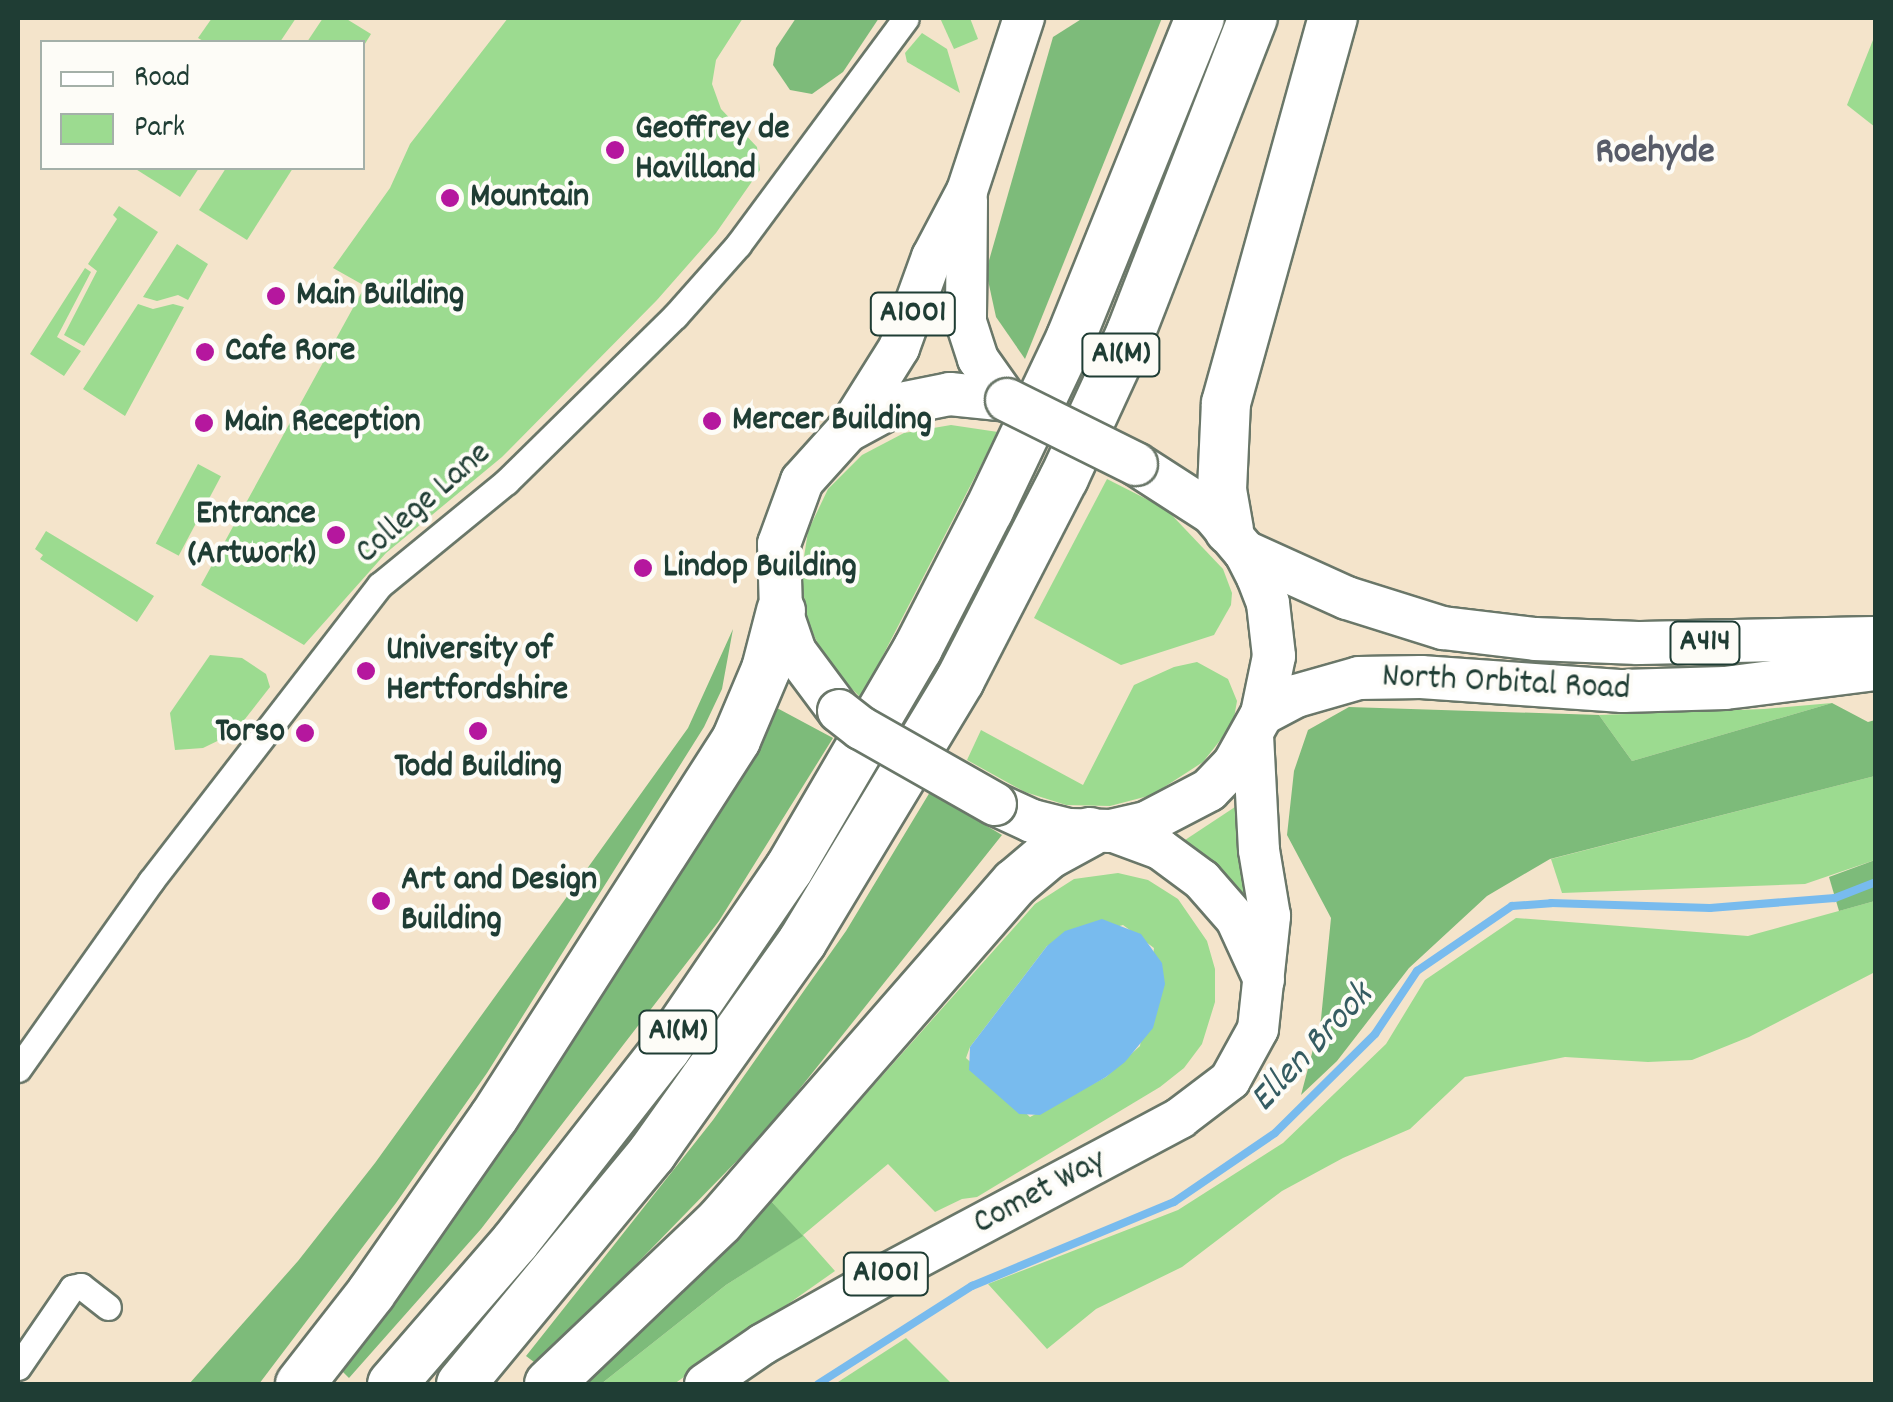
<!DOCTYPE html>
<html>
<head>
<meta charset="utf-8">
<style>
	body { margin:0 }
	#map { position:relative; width:1893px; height:1402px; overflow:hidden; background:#f4e4cb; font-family:Dekko,sans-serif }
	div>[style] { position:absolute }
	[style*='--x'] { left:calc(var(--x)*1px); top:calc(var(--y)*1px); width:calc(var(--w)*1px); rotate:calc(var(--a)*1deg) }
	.green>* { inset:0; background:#9cdb90; transform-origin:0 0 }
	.forest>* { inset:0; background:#7dbb7a }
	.water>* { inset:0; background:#78bbee }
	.stream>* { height:8px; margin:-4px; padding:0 4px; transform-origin:4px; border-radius:4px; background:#78bbee }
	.roads { filter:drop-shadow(2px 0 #6a7769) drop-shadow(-2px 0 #6a7769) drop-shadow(0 2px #6a7769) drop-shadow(0 -2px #6a7769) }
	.minor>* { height:25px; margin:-12.5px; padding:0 12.5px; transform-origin:12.5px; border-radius:12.5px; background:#fff }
	.primary>* { height:40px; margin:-20px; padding:0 20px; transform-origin:20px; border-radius:20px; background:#fff }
	.trunk>* { height:42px; margin:-21px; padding:0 21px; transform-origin:21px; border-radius:21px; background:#fff }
	.motorway>* { height:48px; margin:-24px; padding:0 24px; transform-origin:24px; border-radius:24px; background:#fff }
	.bridges { filter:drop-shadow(2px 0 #6a7769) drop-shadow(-2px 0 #6a7769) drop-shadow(0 2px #6a7769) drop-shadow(0 -2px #6a7769) }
	.trunk-bridge>* { height:42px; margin:-21px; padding:0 21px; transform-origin:21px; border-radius:21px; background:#fff }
	.dots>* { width:28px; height:28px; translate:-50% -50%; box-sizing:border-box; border:5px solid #fdfcf7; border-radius:50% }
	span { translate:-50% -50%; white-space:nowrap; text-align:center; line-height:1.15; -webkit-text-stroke:8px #fdfcf7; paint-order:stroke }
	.shield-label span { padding:2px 8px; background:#fdfcf7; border:2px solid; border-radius:8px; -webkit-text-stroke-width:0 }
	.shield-label { font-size:32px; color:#1f3d34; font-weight:700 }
	.poi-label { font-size:35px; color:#1f3d34; font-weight:700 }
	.left { translate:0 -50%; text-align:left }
	.right { translate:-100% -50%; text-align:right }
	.street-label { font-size:35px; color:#1f3d34 }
	.neighbourhood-label { font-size:38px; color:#585c69; font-weight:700 }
	.water-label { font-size:38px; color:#355c62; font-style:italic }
	.frame { position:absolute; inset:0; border:20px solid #1f3d34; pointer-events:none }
	.legend { position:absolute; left:40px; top:40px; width:325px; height:130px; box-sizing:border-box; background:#fdfcf7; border:2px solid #a4b0a9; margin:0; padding:12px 18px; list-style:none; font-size:30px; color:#1f3d34 }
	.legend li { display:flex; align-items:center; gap:20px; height:50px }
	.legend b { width:50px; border:2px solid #a4b0a9 }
</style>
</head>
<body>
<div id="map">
	<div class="green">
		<div style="clip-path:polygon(212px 18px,296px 18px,280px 42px,205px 42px,198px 38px)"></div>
		<div style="clip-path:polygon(323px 18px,345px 18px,371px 34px,363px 47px,362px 42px,307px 42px)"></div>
		<div style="clip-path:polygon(508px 18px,743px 18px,716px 60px,712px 84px,721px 109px,757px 147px,760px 170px,716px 233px,657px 300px,502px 457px,386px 553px,304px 645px,201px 585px,365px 286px,333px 268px,390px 188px,410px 144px)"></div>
		<div style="clip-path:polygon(940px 18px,970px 18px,978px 39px,954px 49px)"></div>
		<div style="clip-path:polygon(922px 33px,947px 49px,960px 93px,907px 62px,905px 53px)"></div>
		<div style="clip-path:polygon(1875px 35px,1876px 127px,1875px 127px,1847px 105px)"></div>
		<div style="clip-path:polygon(134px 168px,199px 168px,180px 197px)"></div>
		<div style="clip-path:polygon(226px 168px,293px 168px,247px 240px,199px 210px)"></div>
		<div style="clip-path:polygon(119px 206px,158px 232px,84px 346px,64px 335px,97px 271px,88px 264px,117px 219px,113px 215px)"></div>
		<div style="clip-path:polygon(177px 244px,208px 264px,188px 300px,178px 295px,157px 301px,143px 297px)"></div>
		<div style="clip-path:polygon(85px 268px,91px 272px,57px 337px,81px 351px,64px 376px,30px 354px)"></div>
		<div style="clip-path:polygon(138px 304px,153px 309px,173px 304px,184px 307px,125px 416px,83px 389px)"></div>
		<div style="clip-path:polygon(951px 425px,998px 432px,861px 698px,828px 665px,808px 623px,801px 577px,808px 531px,828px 489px,862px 455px,904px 433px)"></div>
		<div style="left:198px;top:464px;width:26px;height:90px;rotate:28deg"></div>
		<div style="clip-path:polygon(1107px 479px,1166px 509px,1223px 569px,1232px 593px,1231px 605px,1214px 635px,1121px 665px,1034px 618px)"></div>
		<div style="clip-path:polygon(46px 531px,154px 596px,137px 622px,40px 559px,43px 555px,35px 549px)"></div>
		<div style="clip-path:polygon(210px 655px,242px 658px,266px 674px,270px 687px,234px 733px,203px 748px,175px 750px,170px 713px)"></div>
		<div style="clip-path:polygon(1197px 662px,1228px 679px,1237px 701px,1233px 724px,1203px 762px,1152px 795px,1110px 806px,1066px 805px,1025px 792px,967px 760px,981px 730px,1083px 785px,1134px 685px,1174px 667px)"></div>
		<div style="clip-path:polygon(1832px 703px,1632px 761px,1599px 715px,1764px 709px)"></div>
		<div style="clip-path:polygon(1875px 776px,1875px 860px,1805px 884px,1562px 893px,1551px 859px)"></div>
		<div style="clip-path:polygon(1238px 805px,1258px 914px,1182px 842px)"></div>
		<div style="clip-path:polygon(evenodd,1118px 873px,1148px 880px,1178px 899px,1207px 941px,1215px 969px,1215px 1002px,1202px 1044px,1184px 1068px,1160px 1087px,977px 1197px,962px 1199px,935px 1212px,888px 1164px,803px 1235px,835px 1271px,674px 1384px,601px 1384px,726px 1285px,802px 1236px,771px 1201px,1035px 904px,1074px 879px,1118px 873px,1123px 925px,1154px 948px,1140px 1046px,1106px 1077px,1030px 1117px,966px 1058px,970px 1047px,1047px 946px,1123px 925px)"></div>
		<div style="clip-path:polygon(1875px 901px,1875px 972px,1749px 1037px,1692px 1060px,1648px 1062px,1565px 1057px,1465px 1077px,1410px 1129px,1343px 1158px,1282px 1191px,1182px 1267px,1096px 1309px,1047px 1349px,988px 1284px,1178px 1210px,1283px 1143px,1386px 1044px,1425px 980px,1516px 918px,1748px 936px)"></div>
		<div style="clip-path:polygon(906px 1338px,952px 1384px,835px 1384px)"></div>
	</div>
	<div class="forest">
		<div style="clip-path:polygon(796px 18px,879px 18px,843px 72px,812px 94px,790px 90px,773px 65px,776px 48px)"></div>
		<div style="clip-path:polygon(1083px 18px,1162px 18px,1025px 359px,996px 317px,986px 271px,1053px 37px)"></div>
		<div style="clip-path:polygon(733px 629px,722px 689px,704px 727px,487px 1073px,396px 1203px,259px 1384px,189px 1384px,298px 1261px,375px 1163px,584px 873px,688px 728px)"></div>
		<div style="clip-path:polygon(1832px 703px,1868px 722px,1875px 720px,1875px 776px,1550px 859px,1487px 896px,1409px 968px,1337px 1061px,1301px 1095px,1321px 1019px,1331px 918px,1287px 835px,1294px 771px,1308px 730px,1349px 707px,1599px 715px,1632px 761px)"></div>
		<div style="clip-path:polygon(777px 708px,833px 738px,719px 921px,481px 1229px,349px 1378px,335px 1364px,470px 1182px)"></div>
		<div style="clip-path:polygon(930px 792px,1002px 835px,766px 1131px,538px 1365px,526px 1356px,713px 1120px,846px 931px)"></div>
		<div style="clip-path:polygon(1875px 860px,1875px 901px,1839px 911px,1829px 877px)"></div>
		<div style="clip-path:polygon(771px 1201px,803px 1236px,726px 1285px,601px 1384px,576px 1384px)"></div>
	</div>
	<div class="water">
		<div style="clip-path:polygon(1102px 919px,1141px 934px,1162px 963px,1165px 984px,1153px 1028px,1125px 1062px,1106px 1077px,1040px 1115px,1019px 1114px,969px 1070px,970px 1047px,1047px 946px,1065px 931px)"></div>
	</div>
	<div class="stream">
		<div style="--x:818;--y:1384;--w:183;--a:-32.5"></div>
		<div style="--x:972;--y:1286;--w:219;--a:-22.6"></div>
		<div style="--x:1174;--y:1202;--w:122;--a:-34.3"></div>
		<div style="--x:1275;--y:1133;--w:141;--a:-44.7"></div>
		<div style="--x:1375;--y:1034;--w:76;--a:-56.3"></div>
		<div style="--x:1417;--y:971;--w:115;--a:-34.4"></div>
		<div style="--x:1512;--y:906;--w:39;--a:-4"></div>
		<div style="--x:1551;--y:903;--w:159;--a:1.8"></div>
		<div style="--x:1710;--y:908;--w:125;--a:-4.6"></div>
		<div style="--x:1835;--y:898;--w:44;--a:-21.3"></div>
	</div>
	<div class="roads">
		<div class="minor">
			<div style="--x:18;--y:1069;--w:230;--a:-54.7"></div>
			<div style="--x:151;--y:881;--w:374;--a:-52.3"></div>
			<div style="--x:380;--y:585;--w:163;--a:-39.3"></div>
			<div style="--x:506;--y:482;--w:237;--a:-44.5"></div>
			<div style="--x:675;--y:316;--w:95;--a:-48.4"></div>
			<div style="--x:738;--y:245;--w:282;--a:-53.5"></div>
			<div style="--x:18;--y:1367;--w:96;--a:-55.6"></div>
			<div style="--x:72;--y:1288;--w:9;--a:-13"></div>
			<div style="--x:81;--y:1286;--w:34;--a:38"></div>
		</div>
		<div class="primary">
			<div style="--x:967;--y:200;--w:122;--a:90.5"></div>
			<div style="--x:966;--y:322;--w:39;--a:72"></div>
			<div style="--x:978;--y:359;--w:50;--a:54.7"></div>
			<div style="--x:847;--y:431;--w:98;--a:-57.9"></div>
			<div style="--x:899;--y:348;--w:97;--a:-70.1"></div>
			<div style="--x:932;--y:257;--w:75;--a:-62.1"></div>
			<div style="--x:967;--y:191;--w:182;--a:-71.8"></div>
			<div style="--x:1111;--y:831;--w:52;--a:20.2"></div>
			<div style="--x:1160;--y:849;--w:52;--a:36.4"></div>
			<div style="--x:1202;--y:880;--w:52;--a:48.9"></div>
			<div style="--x:1236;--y:919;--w:67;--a:65.3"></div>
			<div style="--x:705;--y:1384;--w:70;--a:-34.6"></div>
			<div style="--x:763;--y:1344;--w:142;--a:-29.4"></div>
			<div style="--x:887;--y:1274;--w:332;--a:-28"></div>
			<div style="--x:1180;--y:1118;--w:63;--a:-37.2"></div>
			<div style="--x:1230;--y:1080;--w:58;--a:-61.2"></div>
			<div style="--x:1258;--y:1029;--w:114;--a:-83.9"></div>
			<div style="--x:1270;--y:916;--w:67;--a:-99.5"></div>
			<div style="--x:1259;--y:850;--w:116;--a:-93"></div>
		</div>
		<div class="trunk">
			<div style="--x:1245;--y:552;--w:112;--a:24.3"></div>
			<div style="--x:1347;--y:598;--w:101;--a:17.4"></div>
			<div style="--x:1443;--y:628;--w:93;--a:6.8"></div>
			<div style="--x:1535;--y:639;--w:103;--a:2.2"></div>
			<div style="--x:1638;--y:643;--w:238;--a:-1.2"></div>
			<div style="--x:839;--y:711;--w:74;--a:-126.7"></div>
			<div style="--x:795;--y:652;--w:43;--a:-108.9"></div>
			<div style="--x:781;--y:611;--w:67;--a:-91.7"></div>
			<div style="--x:779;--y:544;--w:67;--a:-69.9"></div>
			<div style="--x:802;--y:481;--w:67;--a:-48"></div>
			<div style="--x:847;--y:431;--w:55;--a:-28.4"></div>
			<div style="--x:895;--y:405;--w:56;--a:-11.3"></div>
			<div style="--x:950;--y:394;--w:57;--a:6"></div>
			<div style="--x:1262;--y:714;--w:38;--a:-28"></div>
			<div style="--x:1296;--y:696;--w:66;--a:-15.9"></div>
			<div style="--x:1359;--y:678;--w:62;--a:-0.9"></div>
			<div style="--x:1421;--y:677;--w:202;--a:4"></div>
			<div style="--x:1623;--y:691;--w:102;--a:-1.7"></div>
			<div style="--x:1725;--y:688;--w:152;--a:-7.2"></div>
			<div style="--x:995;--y:804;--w:41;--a:24.7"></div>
			<div style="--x:1032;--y:821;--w:38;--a:14"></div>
			<div style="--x:1069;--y:830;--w:42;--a:1.4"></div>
			<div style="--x:1111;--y:831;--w:36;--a:-13"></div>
			<div style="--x:1146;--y:823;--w:71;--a:-27.6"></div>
			<div style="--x:1209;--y:790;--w:36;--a:-46"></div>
			<div style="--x:1234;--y:764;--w:57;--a:-60.8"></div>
			<div style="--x:1262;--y:714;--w:59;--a:-78.3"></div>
			<div style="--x:1274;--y:656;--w:53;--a:-96.5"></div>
			<div style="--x:1268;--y:603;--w:28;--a:-111"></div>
			<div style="--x:1258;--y:577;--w:28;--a:-117"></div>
			<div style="--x:1245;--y:552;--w:51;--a:-130.2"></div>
			<div style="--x:1212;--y:513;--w:90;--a:-147.2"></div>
		</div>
		<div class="motorway">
			<div style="--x:1229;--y:530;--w:41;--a:-99.9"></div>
			<div style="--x:1222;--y:490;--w:87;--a:-87.4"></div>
			<div style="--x:1226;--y:403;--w:400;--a:-74.5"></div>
			<div style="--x:300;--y:1384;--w:115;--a:-52"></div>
			<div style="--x:371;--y:1293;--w:215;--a:-55.1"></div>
			<div style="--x:494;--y:1117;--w:448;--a:-57.3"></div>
			<div style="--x:736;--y:740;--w:77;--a:-67.1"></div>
			<div style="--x:766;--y:669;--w:60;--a:-75.5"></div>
			<div style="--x:392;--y:1384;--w:188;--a:-49.1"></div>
			<div style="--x:515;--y:1242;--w:245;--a:-52"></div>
			<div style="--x:666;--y:1049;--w:218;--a:-55.7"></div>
			<div style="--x:789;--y:869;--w:256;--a:-59.7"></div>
			<div style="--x:918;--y:648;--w:155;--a:-62.8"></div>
			<div style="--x:989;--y:510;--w:191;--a:-64.6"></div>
			<div style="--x:1071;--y:337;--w:344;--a:-68"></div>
			<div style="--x:461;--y:1384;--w:300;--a:-50.4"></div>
			<div style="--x:652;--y:1153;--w:259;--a:-54.6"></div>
			<div style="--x:802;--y:942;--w:306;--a:-58.9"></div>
			<div style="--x:960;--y:680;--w:227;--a:-62.8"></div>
			<div style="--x:1064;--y:478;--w:161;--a:-65.3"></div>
			<div style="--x:1131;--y:332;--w:337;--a:-68.8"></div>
			<div style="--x:549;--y:1384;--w:236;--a:-43.6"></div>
			<div style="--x:720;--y:1221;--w:449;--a:-48.9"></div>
			<div style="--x:1015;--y:883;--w:43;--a:-40.3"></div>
			<div style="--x:1048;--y:855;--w:48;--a:-28.7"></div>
		</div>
	</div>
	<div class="bridges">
		<div class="trunk-bridge">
			<div style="--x:1007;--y:400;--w:144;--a:26.4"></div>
			<div style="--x:839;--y:711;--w:28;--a:38"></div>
			<div style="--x:861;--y:728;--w:154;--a:29.6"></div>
		</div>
	</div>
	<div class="dots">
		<div style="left:615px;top:150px;background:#b5179e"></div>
		<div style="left:450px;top:198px;background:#b5179e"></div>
		<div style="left:276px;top:296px;background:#b5179e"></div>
		<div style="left:205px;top:352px;background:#b5179e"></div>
		<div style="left:712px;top:421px;background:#b5179e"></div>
		<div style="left:204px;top:423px;background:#b5179e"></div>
		<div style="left:336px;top:535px;background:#b5179e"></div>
		<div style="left:643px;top:568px;background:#b5179e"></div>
		<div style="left:366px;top:671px;background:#b5179e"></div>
		<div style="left:478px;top:731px;background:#b5179e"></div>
		<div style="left:305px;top:733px;background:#b5179e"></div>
		<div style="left:381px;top:901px;background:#b5179e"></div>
	</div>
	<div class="shield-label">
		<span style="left:913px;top:314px">A1001</span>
		<span style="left:1121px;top:355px">A1(M)</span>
		<span style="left:1705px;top:643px">A414</span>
		<span style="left:678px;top:1032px">A1(M)</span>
		<span style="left:886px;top:1274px">A1001</span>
	</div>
	<div class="poi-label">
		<span class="left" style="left:635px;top:150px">Geoffrey de<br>Havilland</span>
		<span class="left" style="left:470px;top:198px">Mountain</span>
		<span class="left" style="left:296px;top:296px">Main Building</span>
		<span class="left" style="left:225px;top:352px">Cafe Rore</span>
		<span class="left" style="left:732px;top:421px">Mercer Building</span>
		<span class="left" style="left:224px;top:423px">Main Reception</span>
		<span class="right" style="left:316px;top:535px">Entrance<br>(Artwork)</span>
		<span class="left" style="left:663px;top:568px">Lindop Building</span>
		<span class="left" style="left:386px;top:671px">University of<br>Hertfordshire</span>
		<span class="right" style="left:285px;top:733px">Torso</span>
		<span style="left:478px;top:768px">Todd Building</span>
		<span class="left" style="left:401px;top:901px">Art and Design<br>Building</span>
	</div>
	<div class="street-label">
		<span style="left:424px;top:504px;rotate:-41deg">College Lane</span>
		<span style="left:1506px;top:684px;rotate:3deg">North Orbital Road</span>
		<span style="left:1040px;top:1193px;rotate:-28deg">Comet Way</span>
	</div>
	<div class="neighbourhood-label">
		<span style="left:1655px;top:154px">Roehyde</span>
	</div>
	<div class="water-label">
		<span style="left:1313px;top:1049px;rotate:-47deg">Ellen Brook</span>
	</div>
	<div class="frame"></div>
	<ul class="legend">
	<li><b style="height:12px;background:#fff"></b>Road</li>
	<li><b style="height:28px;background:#9cdb90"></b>Park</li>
	</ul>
</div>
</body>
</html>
